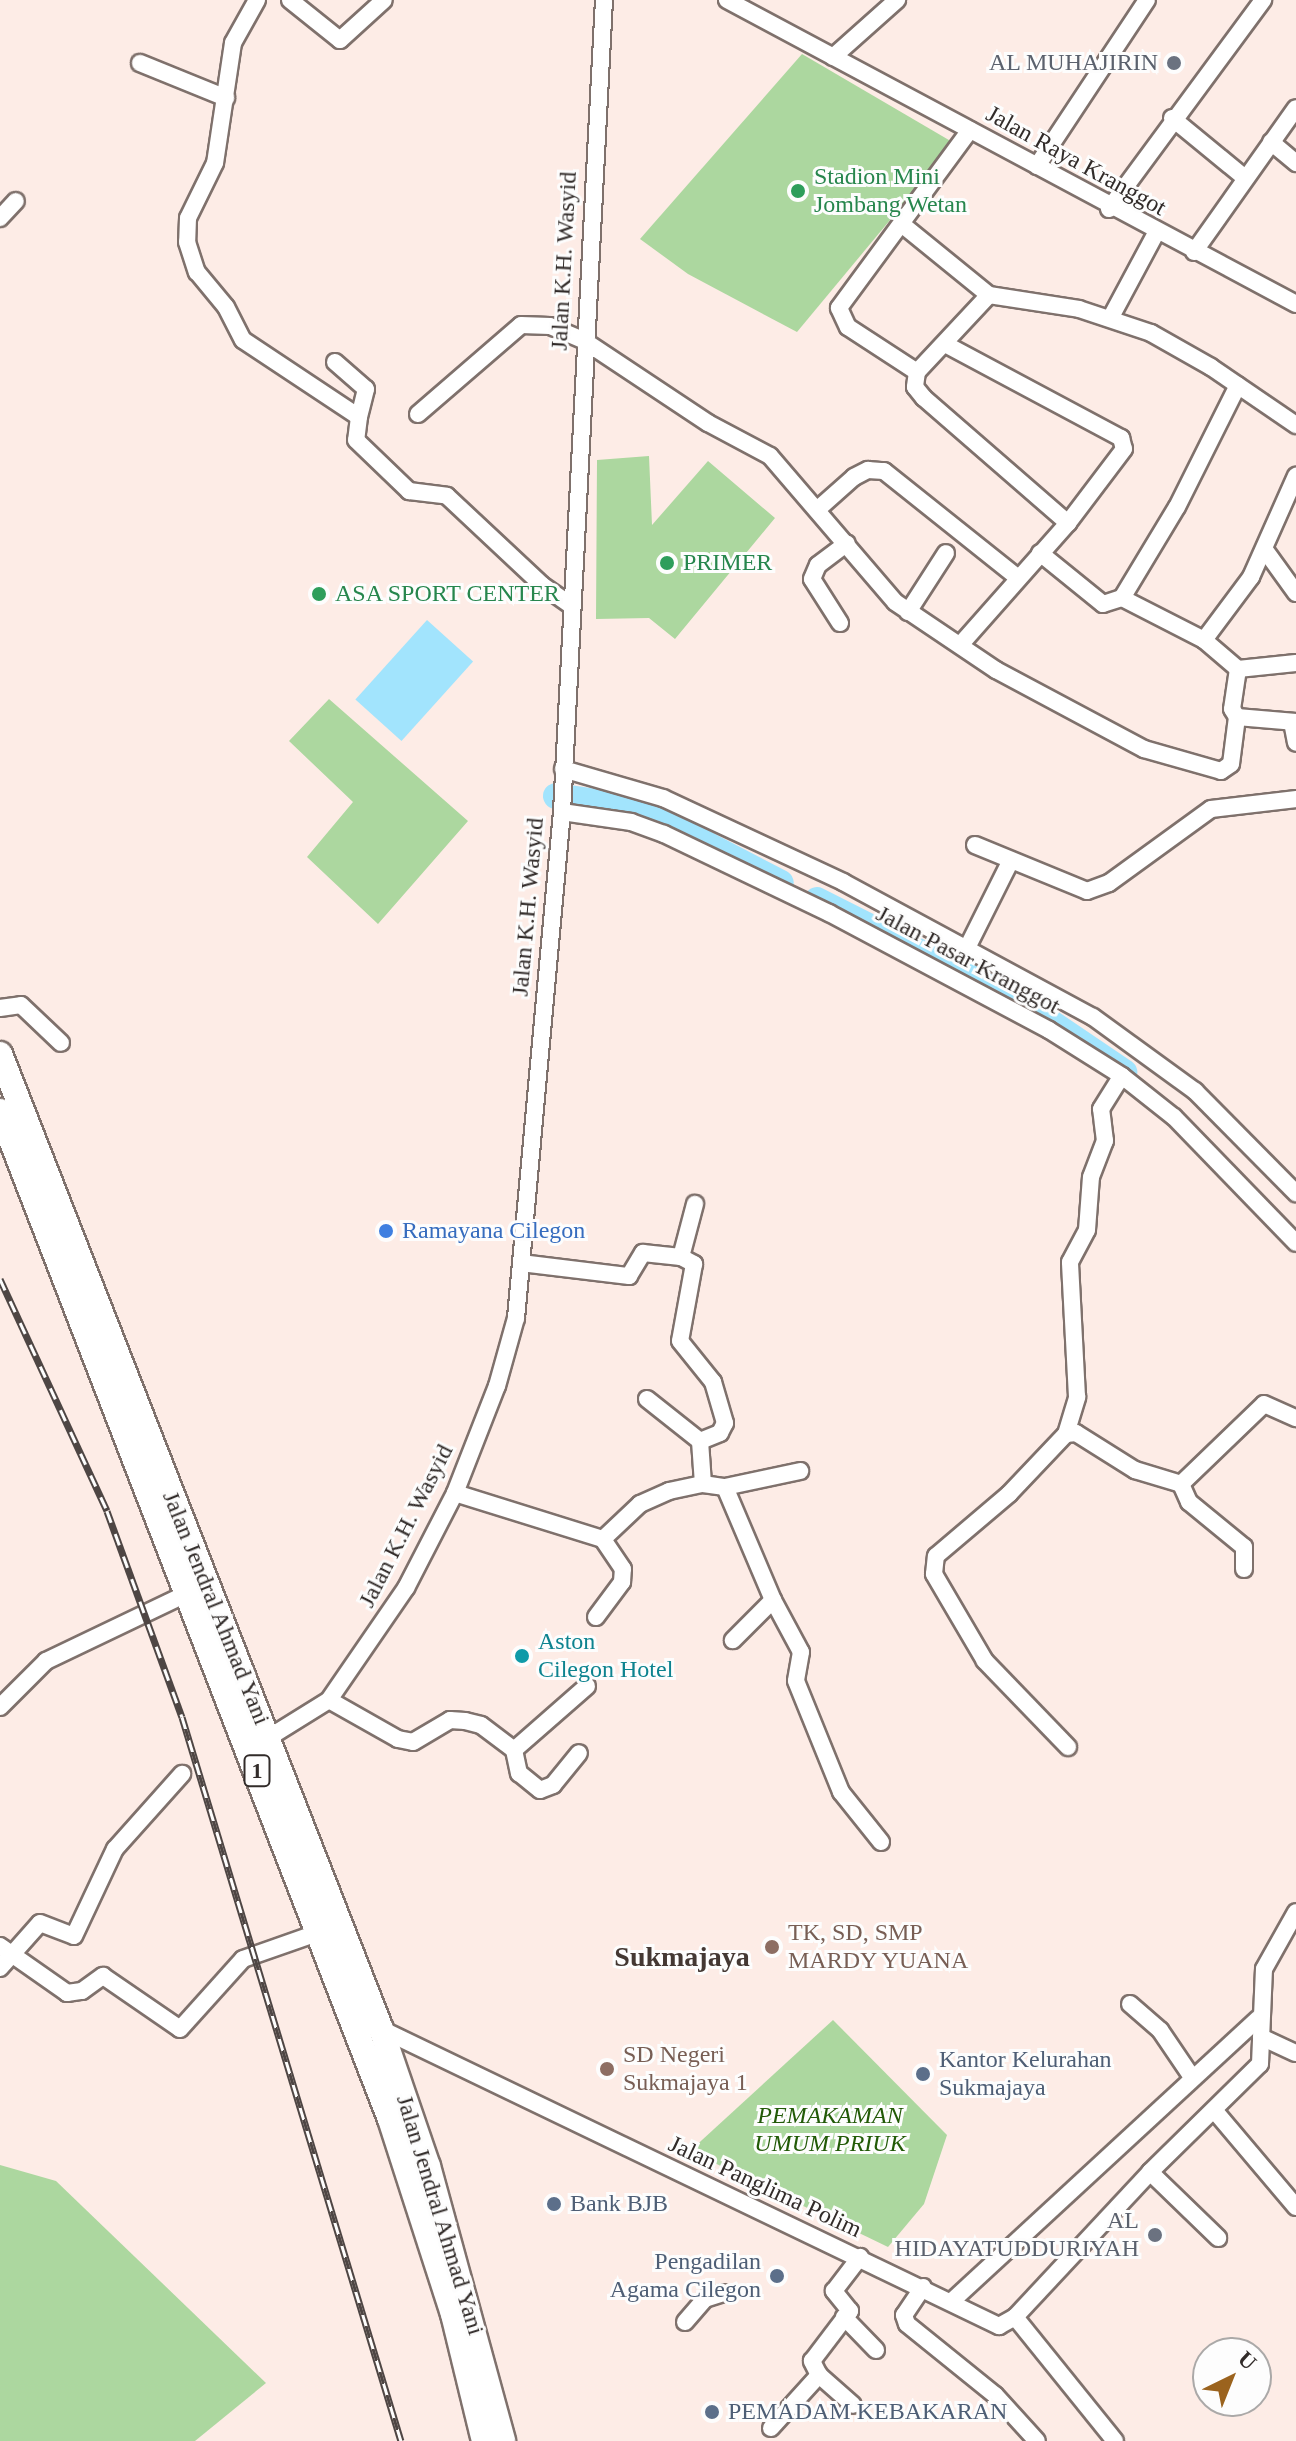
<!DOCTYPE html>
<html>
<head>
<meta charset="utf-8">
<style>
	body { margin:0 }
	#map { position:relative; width:1296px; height:2441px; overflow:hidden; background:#fdece6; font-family:Georgia,serif }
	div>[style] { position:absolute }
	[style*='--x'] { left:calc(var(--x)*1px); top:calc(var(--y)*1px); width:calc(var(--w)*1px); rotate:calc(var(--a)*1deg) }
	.green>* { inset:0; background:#acd79f }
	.water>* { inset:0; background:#a2e4fd; transform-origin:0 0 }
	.river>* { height:26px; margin:-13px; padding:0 13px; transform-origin:13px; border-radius:13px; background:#a2e4fd }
	.roads { filter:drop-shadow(2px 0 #7f716c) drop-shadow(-2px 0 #7f716c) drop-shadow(0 2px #7f716c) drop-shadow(0 -2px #7f716c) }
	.minor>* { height:16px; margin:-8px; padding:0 8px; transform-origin:8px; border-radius:8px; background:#fff }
	.highway>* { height:24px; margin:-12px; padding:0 12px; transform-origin:12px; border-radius:12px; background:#fff }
	.rail>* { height:7px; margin-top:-3.5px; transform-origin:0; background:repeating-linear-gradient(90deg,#fdfdfd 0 12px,#4e4644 0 24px); box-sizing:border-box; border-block:2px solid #4e4644 }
	.dots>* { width:22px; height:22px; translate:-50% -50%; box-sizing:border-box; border:4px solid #fdfdfd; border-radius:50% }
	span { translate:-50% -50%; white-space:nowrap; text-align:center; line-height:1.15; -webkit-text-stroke:6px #fdfdfd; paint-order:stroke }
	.shield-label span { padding:2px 6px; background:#fdfdfd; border:2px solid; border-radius:6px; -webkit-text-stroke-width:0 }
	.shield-label { font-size:22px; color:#312b29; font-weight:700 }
	.worship-label { font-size:24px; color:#5b616d }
	.right { translate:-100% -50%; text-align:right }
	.street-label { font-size:24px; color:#312b29 }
	.leisure-label { font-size:24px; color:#27864d }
	.left { translate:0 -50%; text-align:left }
	.shop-label { font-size:24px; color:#366cbe }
	.culture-label { font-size:24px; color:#0d838f }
	.education-label { font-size:24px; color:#785e54 }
	.service-label { font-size:24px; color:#4e5e75 }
	.park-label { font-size:24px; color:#225a07; font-style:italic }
	.quarter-label { font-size:28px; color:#443833; font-weight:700 }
	.north { position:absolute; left:1192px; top:2337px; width:80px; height:80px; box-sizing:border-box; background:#fdfdfd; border:2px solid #aba9a8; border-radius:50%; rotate:43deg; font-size:22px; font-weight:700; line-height:32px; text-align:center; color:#312b29 }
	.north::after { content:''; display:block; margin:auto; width:28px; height:36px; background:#9b631e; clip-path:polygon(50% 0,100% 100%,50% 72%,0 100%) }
</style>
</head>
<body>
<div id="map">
	<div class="green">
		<div style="clip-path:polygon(802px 54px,954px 143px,797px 332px,688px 274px,640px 239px)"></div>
		<div style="clip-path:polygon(649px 456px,652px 525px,708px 461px,775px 518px,675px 639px,649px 618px,596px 619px,597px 460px)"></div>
		<div style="clip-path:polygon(329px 699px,468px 821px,378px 924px,307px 857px,353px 802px,289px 741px)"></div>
		<div style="clip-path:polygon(833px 2020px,947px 2135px,924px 2204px,888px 2247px,690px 2151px)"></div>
		<div style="clip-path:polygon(0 2165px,56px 2181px,266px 2383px,195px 2441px,0 2441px)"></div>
	</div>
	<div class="water">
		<div style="left:427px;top:620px;width:62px;height:107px;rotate:42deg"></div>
	</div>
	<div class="river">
		<div style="--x:556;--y:796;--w:82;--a:8.4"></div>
		<div style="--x:637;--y:808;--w:162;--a:27.5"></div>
		<div style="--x:817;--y:900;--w:233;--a:26.8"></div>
		<div style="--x:1025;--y:1005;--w:120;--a:34.1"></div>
	</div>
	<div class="roads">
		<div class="minor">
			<div style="--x:257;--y:0;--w:49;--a:119.2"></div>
			<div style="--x:233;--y:43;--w:121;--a:98.5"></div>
			<div style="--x:215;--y:163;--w:61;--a:116.1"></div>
			<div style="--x:188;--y:218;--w:24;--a:92"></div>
			<div style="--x:187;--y:242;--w:32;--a:72"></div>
			<div style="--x:197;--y:272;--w:45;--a:50.4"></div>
			<div style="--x:226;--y:307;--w:37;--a:63"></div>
			<div style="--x:243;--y:340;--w:139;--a:33.6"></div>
			<div style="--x:359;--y:417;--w:23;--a:97"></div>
			<div style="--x:356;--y:440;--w:74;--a:43.9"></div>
			<div style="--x:409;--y:491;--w:38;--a:7"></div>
			<div style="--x:447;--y:496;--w:130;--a:43.1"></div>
			<div style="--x:542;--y:585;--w:35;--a:35"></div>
			<div style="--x:290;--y:0;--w:64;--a:38.7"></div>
			<div style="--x:340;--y:40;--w:59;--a:-42.3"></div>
			<div style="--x:727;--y:0;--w:645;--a:28.11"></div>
			<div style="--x:833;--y:57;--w:86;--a:-41.7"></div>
			<div style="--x:140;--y:63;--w:93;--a:22.1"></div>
			<div style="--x:1172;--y:118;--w:94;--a:39.4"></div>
			<div style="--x:970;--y:130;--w:221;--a:126.4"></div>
			<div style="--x:839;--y:308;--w:21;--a:65"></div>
			<div style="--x:848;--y:327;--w:82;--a:33.1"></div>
			<div style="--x:917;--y:372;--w:105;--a:-46.9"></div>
			<div style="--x:1271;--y:142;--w:33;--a:40"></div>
			<div style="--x:1037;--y:166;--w:199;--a:-56.5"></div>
			<div style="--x:1109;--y:209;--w:260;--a:-53.6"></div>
			<div style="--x:0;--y:218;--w:23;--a:-47"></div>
			<div style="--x:904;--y:226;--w:109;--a:39.1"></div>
			<div style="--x:989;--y:295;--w:91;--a:8.8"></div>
			<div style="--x:1079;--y:309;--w:76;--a:18.4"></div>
			<div style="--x:1151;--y:333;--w:69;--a:29.5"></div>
			<div style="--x:1211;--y:367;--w:103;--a:34.3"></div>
			<div style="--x:1194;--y:252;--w:176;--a:-54.7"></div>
			<div style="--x:1111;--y:317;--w:95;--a:-61.8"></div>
			<div style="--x:945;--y:344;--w:200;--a:28.1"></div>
			<div style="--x:1121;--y:438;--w:11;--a:75"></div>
			<div style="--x:1124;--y:449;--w:93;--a:127.1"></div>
			<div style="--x:335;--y:362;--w:41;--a:41.1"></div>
			<div style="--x:366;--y:389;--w:29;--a:104"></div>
			<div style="--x:917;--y:372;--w:15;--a:98"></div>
			<div style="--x:915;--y:387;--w:14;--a:51"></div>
			<div style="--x:924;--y:398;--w:191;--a:41"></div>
			<div style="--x:1068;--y:523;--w:163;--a:131.5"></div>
			<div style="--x:418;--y:414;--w:136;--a:-40.8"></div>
			<div style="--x:521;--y:325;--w:29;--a:2"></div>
			<div style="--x:550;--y:326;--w:36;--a:23"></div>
			<div style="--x:583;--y:340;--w:150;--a:33.6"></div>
			<div style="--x:708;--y:423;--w:70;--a:28"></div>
			<div style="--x:770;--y:456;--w:192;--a:49.4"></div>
			<div style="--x:895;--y:602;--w:122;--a:34"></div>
			<div style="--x:996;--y:670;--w:168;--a:28.1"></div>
			<div style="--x:1144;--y:749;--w:80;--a:15.9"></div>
			<div style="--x:1221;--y:771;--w:12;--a:-35"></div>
			<div style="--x:1231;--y:764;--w:47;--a:-82.7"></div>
			<div style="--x:818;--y:509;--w:48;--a:-41.6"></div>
			<div style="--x:854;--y:477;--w:16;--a:-27"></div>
			<div style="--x:868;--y:470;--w:16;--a:4"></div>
			<div style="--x:884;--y:471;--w:170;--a:38.6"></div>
			<div style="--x:1265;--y:550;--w:53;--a:54.2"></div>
			<div style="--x:1040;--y:553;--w:81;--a:39"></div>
			<div style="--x:1103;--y:604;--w:20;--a:-18"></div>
			<div style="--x:1122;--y:598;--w:106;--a:-58.9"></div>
			<div style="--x:1177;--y:507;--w:136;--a:-63.4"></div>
			<div style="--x:1122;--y:598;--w:92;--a:27.1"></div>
			<div style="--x:1204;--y:640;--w:79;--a:-53.3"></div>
			<div style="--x:1251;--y:577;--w:111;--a:-66"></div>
			<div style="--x:908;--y:612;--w:70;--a:-57.2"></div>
			<div style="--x:840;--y:623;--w:52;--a:-122.5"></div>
			<div style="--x:812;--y:579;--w:15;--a:-67"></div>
			<div style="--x:818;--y:565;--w:36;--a:-37"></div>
			<div style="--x:1204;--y:640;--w:45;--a:40.5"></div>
			<div style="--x:1238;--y:669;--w:58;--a:-5.9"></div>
			<div style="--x:1238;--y:669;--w:40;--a:98.5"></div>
			<div style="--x:1232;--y:709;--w:9;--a:58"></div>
			<div style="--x:1237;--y:717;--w:59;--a:4.8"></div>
			<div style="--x:1292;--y:722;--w:21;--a:79"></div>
			<div style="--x:563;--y:769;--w:104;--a:16.2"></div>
			<div style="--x:663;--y:798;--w:199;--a:25"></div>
			<div style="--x:843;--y:882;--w:284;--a:28.4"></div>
			<div style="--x:1093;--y:1017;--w:126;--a:36"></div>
			<div style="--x:1195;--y:1091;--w:144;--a:45.3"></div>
			<div style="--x:562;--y:812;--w:70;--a:8.2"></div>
			<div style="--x:631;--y:822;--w:35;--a:20"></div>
			<div style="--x:664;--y:834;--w:183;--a:25.6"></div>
			<div style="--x:829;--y:913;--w:249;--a:28"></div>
			<div style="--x:1049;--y:1030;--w:86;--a:32.2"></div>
			<div style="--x:1122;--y:1076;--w:66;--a:38.3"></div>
			<div style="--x:1174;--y:1117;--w:175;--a:45.9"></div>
			<div style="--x:975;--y:845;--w:121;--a:22.3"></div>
			<div style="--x:1087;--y:891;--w:23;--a:-20"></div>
			<div style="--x:1109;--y:883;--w:126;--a:-36"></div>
			<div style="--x:1211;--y:809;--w:86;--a:-6.7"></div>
			<div style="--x:967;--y:948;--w:96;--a:-63.4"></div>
			<div style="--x:0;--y:1008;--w:21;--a:-8"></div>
			<div style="--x:21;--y:1005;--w:55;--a:43.5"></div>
			<div style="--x:681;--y:1257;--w:55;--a:-75.2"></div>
			<div style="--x:521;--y:1263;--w:109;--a:6.9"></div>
			<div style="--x:629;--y:1276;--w:27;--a:-59"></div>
			<div style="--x:643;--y:1253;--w:38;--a:6"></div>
			<div style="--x:681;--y:1257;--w:15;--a:28"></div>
			<div style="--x:694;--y:1264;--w:78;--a:100.3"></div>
			<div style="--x:680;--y:1341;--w:53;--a:51.2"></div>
			<div style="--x:713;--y:1382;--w:43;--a:73.7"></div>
			<div style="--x:725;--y:1423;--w:11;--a:117"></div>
			<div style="--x:720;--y:1433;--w:22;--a:158"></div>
			<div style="--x:700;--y:1441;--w:43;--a:86"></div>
			<div style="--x:647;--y:1399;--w:68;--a:38.4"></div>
			<div style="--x:1066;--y:1434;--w:39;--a:-73"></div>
			<div style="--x:1077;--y:1397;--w:135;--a:-93"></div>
			<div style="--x:1070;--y:1262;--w:36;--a:-62"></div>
			<div style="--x:1087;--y:1230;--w:53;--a:-85.7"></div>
			<div style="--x:1091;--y:1177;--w:39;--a:-69"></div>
			<div style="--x:1105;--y:1141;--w:32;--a:-97"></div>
			<div style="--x:1101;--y:1109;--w:39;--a:-58"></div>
			<div style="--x:1181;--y:1484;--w:20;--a:66"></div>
			<div style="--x:1189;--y:1502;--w:71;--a:39.3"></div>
			<div style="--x:1244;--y:1547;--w:22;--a:90"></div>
			<div style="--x:725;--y:1487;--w:123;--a:67"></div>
			<div style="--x:773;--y:1600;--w:57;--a:135"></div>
			<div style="--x:455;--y:1493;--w:155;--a:17.3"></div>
			<div style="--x:603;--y:1539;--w:51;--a:-43.4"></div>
			<div style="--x:640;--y:1504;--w:32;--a:-24"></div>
			<div style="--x:669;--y:1491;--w:35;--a:-12"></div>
			<div style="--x:703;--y:1484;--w:22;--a:8"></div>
			<div style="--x:725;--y:1487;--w:77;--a:-12"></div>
			<div style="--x:773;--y:1600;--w:59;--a:61.7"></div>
			<div style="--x:801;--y:1652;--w:29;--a:100"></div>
			<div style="--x:796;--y:1681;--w:120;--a:67.9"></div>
			<div style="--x:841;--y:1792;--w:64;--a:51.3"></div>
			<div style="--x:596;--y:1617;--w:44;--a:-53.4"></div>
			<div style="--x:622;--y:1582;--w:13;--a:-86"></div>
			<div style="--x:623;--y:1569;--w:36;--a:-124"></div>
			<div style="--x:329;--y:1700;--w:79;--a:29.5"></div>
			<div style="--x:398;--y:1739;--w:15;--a:11"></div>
			<div style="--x:413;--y:1742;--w:43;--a:-30.7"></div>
			<div style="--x:450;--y:1720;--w:15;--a:4"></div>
			<div style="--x:465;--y:1721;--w:16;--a:14"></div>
			<div style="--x:481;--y:1725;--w:41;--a:37.1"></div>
			<div style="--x:514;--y:1750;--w:97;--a:-41.2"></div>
			<div style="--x:0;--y:1707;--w:65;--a:-45"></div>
			<div style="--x:46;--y:1661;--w:157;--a:-25.6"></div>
			<div style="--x:268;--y:1738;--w:72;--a:-31.9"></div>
			<div style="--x:329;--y:1700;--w:136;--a:-55.5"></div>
			<div style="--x:406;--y:1588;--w:107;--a:-62.7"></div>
			<div style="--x:455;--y:1493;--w:115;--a:-68.6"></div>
			<div style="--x:497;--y:1386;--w:71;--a:-74.4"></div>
			<div style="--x:516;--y:1318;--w:508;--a:-84.81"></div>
			<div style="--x:562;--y:812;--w:813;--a:-87.04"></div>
			<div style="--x:1068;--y:1747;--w:120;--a:-134"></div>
			<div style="--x:985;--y:1661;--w:101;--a:-120.4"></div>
			<div style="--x:934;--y:1574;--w:18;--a:-84"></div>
			<div style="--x:936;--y:1556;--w:96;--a:-40.3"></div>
			<div style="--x:1009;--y:1494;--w:83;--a:-46.5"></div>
			<div style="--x:1066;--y:1434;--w:10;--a:-6"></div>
			<div style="--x:1076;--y:1433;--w:70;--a:32.1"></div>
			<div style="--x:1135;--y:1470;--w:48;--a:16.9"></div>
			<div style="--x:1181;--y:1484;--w:115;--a:-43.9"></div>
			<div style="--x:1264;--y:1404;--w:35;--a:24"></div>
			<div style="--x:514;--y:1750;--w:24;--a:78"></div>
			<div style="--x:519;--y:1773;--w:27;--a:39"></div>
			<div style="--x:540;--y:1790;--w:14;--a:-21"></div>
			<div style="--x:553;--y:1785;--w:41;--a:-50.9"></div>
			<div style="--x:0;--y:1946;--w:82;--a:35"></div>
			<div style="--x:67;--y:1993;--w:15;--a:-8"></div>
			<div style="--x:82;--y:1991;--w:26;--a:-36"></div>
			<div style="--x:103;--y:1976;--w:93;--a:34.5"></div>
			<div style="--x:180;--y:2029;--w:94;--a:-48"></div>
			<div style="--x:243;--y:1959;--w:82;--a:-19.3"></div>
			<div style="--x:0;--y:1968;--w:60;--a:-48.4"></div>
			<div style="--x:40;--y:1923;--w:36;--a:21"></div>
			<div style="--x:74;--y:1936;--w:96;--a:-64.8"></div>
			<div style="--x:115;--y:1849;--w:101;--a:-48.2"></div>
			<div style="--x:1130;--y:2004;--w:40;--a:41"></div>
			<div style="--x:1160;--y:2030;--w:57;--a:55.8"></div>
			<div style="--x:381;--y:2029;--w:686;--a:25.67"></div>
			<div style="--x:999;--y:2326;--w:18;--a:-29"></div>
			<div style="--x:1015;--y:2317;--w:198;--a:-47"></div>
			<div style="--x:1150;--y:2172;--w:154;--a:-44.5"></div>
			<div style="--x:1260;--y:2064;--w:95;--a:-87.6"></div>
			<div style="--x:1264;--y:1969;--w:65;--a:-60.7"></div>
			<div style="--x:1261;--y:2037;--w:38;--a:25"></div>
			<div style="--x:1214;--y:2110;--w:127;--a:49.8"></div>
			<div style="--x:1150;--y:2172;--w:95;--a:44.1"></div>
			<div style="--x:923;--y:2287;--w:34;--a:124"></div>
			<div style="--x:904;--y:2315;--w:9;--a:72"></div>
			<div style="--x:907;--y:2324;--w:113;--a:38.9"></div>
			<div style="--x:995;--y:2395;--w:62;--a:47.6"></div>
			<div style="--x:951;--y:2302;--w:418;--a:-42.7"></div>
			<div style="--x:844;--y:2317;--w:46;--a:45.9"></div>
			<div style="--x:1015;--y:2317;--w:159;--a:51.1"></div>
			<div style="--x:685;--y:2322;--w:30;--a:-49"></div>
			<div style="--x:705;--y:2299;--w:19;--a:-18"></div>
			<div style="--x:819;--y:2375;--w:45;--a:41.4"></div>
			<div style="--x:771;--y:2428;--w:72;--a:-47.8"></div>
			<div style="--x:819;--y:2375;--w:16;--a:-117"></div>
			<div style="--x:812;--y:2361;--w:63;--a:-52.8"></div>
			<div style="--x:850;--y:2311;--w:26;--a:-129"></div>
			<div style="--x:834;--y:2291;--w:43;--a:-52.6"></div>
		</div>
		<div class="highway">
			<div style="--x:0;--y:1054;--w:1047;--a:68.66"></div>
			<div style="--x:381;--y:2029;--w:145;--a:71.1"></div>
			<div style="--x:428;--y:2166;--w:285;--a:74.7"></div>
			<div style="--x:0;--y:1111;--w:1081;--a:68.85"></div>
			<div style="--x:390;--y:2119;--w:205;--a:72.1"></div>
			<div style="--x:453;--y:2314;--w:131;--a:76.3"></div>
		</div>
	</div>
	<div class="rail">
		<div style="--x:0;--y:1279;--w:255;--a:65.2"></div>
		<div style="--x:107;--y:1511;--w:219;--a:70"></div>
		<div style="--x:182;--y:1717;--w:756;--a:73.17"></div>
	</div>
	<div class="dots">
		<div style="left:1174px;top:63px;background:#6b7280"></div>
		<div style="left:798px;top:191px;background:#2e9e5b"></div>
		<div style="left:667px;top:563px;background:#2e9e5b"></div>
		<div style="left:319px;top:594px;background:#2e9e5b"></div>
		<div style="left:386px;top:1231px;background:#3f7fe0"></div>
		<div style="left:522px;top:1656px;background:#0f9aa8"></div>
		<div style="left:772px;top:1947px;background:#8d6e63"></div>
		<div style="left:607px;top:2069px;background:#8d6e63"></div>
		<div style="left:923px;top:2074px;background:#5c6f8a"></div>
		<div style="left:554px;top:2204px;background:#5c6f8a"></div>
		<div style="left:1155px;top:2235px;background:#6b7280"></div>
		<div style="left:777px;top:2276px;background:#5c6f8a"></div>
		<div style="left:712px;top:2412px;background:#5c6f8a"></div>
	</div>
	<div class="shield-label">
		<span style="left:257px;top:1771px">1</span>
	</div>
	<div class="worship-label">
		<span class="right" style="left:1158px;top:63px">AL MUHAJIRIN</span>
		<span class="right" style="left:1139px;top:2235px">AL<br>HIDAYATUDDURIYAH</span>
	</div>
	<div class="street-label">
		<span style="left:1076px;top:161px;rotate:29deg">Jalan Raya Kranggot</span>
		<span style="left:564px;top:261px;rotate:-87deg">Jalan K.H. Wasyid</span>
		<span style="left:528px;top:907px;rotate:-85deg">Jalan K.H. Wasyid</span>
		<span style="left:968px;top:960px;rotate:28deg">Jalan Pasar Kranggot</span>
		<span style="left:406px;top:1526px;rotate:-63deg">Jalan K.H. Wasyid</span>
		<span style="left:216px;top:1608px;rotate:68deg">Jalan Jendral Ahmad Yani</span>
		<span style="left:765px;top:2187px;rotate:25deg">Jalan Panglima Polim</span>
		<span style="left:440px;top:2215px;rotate:73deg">Jalan Jendral Ahmad Yani</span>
	</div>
	<div class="leisure-label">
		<span class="left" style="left:814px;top:191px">Stadion Mini<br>Jombang Wetan</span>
		<span class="left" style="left:683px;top:563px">PRIMER</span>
		<span class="left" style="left:335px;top:594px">ASA SPORT CENTER</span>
	</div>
	<div class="shop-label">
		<span class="left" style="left:402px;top:1231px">Ramayana Cilegon</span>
	</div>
	<div class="culture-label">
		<span class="left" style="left:538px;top:1656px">Aston<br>Cilegon Hotel</span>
	</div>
	<div class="education-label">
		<span class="left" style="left:788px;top:1947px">TK, SD, SMP<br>MARDY YUANA</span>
		<span class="left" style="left:623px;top:2069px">SD Negeri<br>Sukmajaya 1</span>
	</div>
	<div class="service-label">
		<span class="left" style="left:939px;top:2074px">Kantor Kelurahan<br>Sukmajaya</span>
		<span class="left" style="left:570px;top:2204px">Bank BJB</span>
		<span class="right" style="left:761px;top:2276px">Pengadilan<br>Agama Cilegon</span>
		<span class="left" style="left:728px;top:2412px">PEMADAM KEBAKARAN</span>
	</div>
	<div class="park-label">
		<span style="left:830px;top:2130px">PEMAKAMAN<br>UMUM PRIUK</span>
	</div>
	<div class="quarter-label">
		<span style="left:682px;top:1957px">Sukmajaya</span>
	</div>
	<div class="north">U</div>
</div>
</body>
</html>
